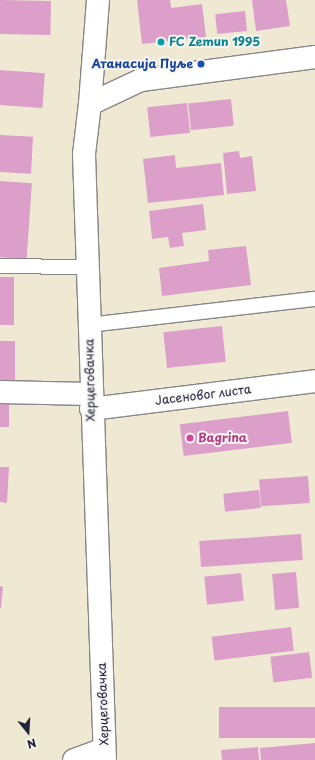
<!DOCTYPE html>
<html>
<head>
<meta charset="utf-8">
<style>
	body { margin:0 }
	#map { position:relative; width:315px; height:760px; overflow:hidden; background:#efe9d4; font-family:"Playpen Sans",sans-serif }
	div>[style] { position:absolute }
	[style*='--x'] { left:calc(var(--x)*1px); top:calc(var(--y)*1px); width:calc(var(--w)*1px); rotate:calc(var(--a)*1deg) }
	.building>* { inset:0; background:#dc9fca; transform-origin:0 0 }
	.roads { filter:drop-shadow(1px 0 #888688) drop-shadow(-1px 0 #888688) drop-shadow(0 1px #888688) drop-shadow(0 -1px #888688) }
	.service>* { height:14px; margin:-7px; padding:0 7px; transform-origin:7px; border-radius:7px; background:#fff }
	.minor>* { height:22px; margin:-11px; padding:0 11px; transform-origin:11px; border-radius:11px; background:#fff }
	.tertiary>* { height:22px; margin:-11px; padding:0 11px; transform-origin:11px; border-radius:11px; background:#fff }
	.dots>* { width:11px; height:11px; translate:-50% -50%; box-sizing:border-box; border:2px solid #f6f6f2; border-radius:50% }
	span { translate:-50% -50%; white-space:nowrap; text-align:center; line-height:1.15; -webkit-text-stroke:4px #f6f6f2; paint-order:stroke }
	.culture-label { font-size:12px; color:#0d838f; font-weight:700 }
	.left { translate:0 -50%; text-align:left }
	.transit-label { font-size:12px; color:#164399; font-weight:700 }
	.right { translate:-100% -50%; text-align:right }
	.street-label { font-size:12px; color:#22223b }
	.hotel-label { font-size:12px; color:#b23c85; font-weight:700 }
	.north { position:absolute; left:8px; top:712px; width:40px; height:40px; -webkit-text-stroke:3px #f6f6f2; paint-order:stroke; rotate:162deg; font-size:11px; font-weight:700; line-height:16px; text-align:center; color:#22223b }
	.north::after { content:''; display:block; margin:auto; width:14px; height:18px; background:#22223b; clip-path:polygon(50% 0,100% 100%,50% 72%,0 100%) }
</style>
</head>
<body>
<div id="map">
	<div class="building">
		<div style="left:0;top:0;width:51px;height:34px;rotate:1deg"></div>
		<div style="clip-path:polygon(137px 0,170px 0,171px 8px,202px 4px,206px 37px,142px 44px)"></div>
		<div style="clip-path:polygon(252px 0,286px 0,290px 26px,256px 31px)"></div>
		<div style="left:245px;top:11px;width:20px;height:30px;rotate:84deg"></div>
		<div style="left:0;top:70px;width:45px;height:35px;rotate:4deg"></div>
		<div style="left:231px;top:99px;width:27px;height:43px;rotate:84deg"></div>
		<div style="left:187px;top:103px;width:30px;height:40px;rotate:84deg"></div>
		<div style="left:0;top:135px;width:33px;height:37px;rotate:3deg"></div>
		<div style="clip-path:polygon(239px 151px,240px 158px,252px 156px,256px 191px,227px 194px,223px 153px)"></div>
		<div style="clip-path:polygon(175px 155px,176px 168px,221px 163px,224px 195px,148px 203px,143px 159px)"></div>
		<div style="left:0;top:181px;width:32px;height:76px;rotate:4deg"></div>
		<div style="clip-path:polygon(203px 204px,206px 230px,182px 233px,184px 246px,170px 248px,168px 237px,152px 239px,149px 211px)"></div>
		<div style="clip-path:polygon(246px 246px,251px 285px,162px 296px,159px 268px,209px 261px,208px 250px)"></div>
		<div style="left:0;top:277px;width:14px;height:48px"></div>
		<div style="left:222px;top:326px;width:36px;height:59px;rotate:84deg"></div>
		<div style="left:0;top:341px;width:15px;height:39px"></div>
		<div style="left:0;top:396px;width:9px;height:31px"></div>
		<div style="left:288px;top:411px;width:32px;height:109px;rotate:83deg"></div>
		<div style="clip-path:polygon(0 467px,9px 467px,7px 503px,0 502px)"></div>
		<div style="left:308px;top:476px;width:27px;height:49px;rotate:86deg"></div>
		<div style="left:259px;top:490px;width:18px;height:36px;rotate:84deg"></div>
		<div style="left:301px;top:534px;width:26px;height:102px;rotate:86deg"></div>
		<div style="left:296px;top:572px;width:36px;height:24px;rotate:85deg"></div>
		<div style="left:241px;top:573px;width:28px;height:37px;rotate:84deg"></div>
		<div style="clip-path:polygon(0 586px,3px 587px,1px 608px,0 608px)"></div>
		<div style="left:291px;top:627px;width:24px;height:80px;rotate:83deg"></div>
		<div style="left:309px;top:652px;width:26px;height:39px;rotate:83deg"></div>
		<div style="left:315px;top:707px;width:31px;height:96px;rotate:90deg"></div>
		<div style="clip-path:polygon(315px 743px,315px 760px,261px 760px,260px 748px)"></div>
		<div style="clip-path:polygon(258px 747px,259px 760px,222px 760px,221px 750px)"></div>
	</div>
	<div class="roads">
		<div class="service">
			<div style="--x:0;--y:266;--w:87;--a:0.7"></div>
			<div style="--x:89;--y:325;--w:227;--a:-6.6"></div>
		</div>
		<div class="minor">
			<div style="--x:90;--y:104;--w:104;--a:-85.6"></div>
			<div style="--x:0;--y:392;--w:90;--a:1.3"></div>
			<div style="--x:91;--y:409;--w:226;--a:-7.1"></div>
			<div style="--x:74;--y:760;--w:32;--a:-20"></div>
		</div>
		<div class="tertiary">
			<div style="--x:105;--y:760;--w:546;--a:-91.99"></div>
			<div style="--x:86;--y:214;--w:60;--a:-91.9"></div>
			<div style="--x:84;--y:154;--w:50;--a:-83.2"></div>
			<div style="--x:90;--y:104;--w:56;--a:-25.2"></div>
			<div style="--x:141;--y:80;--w:176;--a:-7.5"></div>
		</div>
	</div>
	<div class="dots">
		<div style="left:161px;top:42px;background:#0f9aa8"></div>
		<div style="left:201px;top:64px;background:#1a4fb4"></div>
		<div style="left:190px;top:438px;background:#d1479c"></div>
	</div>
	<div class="culture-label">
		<span class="left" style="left:169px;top:42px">FC Zemun 1995</span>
	</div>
	<div class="transit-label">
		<span class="right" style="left:193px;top:64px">Атанасија Пуље</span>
	</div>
	<div class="street-label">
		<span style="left:90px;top:380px;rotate:-91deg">Херцеговачка</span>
		<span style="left:203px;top:395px;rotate:-7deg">Јасеновог листа</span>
		<span style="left:103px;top:704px;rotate:-92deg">Херцеговачка</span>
	</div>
	<div class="hotel-label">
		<span class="left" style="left:198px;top:438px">Bagrina</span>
	</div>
	<div class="north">N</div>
</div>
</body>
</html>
